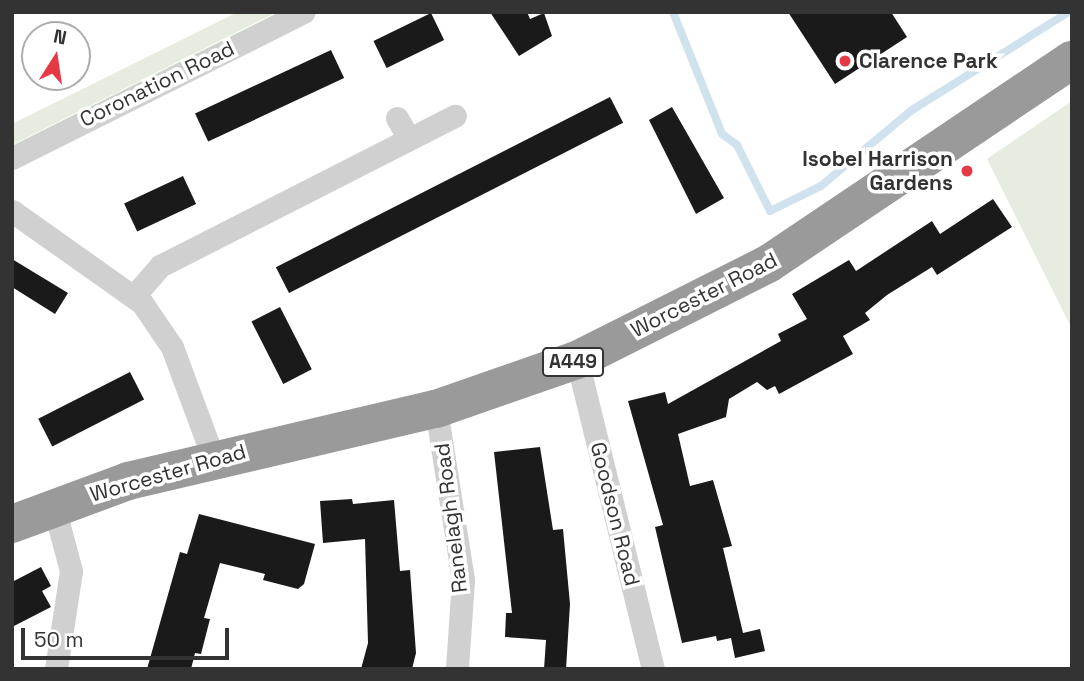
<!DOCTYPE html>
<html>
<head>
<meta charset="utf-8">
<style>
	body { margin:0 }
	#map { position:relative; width:1084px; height:681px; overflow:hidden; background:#fff; font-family:"Space Grotesk",sans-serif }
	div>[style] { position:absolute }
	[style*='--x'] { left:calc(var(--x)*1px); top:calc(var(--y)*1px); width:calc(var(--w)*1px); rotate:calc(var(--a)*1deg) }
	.green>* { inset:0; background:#e6ecdf }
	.stream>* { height:8px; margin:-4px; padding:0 4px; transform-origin:4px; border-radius:4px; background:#cfe2ee }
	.building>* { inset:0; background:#1a1a1a; transform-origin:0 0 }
	.street>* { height:23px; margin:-11.5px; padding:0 11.5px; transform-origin:11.5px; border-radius:11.5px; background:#d0d0d0 }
	.highway>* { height:38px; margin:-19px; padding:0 19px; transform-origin:19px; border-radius:19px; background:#9a9a9a }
	.dots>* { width:19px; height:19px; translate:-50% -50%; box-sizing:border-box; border:4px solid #fff; border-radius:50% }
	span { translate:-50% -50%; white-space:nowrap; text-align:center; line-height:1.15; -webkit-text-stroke:7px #fff; paint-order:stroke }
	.shield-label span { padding:2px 5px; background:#fff; border:2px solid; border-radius:5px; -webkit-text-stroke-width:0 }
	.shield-label { font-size:19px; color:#333; font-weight:700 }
	.poi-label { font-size:21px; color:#333; font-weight:700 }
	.left { translate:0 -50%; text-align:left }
	.right { translate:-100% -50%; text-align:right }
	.street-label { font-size:21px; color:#333 }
	.frame { position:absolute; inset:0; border:14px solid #333; pointer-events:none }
	.north { position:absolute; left:21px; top:21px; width:70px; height:70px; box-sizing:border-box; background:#fff; border:2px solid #adadad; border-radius:50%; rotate:12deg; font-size:19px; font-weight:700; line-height:28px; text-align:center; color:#333 }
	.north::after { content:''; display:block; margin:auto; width:24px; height:32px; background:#e63946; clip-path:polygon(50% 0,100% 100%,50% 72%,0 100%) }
	.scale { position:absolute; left:21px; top:628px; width:208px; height:32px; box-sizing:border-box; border:4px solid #333; border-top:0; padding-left:9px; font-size:21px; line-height:24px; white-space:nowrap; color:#333; -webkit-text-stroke:5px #fff; paint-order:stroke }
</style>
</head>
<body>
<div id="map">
	<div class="green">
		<div style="clip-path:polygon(238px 12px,277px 12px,12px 145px,12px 124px)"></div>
		<div style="clip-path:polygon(1072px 101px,1072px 329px,987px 159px)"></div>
	</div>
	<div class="stream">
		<div style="--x:673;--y:12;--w:131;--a:68.1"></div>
		<div style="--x:722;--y:134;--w:19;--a:36"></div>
		<div style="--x:737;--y:145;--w:74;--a:63.4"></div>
		<div style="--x:770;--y:211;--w:57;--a:-26.1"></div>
		<div style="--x:821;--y:186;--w:119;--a:-39.9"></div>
		<div style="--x:912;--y:110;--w:185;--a:-32"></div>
	</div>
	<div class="building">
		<div style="clip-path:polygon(490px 12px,527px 12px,530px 19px,544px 13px,552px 36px,519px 56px)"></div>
		<div style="clip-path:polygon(788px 12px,891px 12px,907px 37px,835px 84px)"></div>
		<div style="left:431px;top:13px;width:30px;height:64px;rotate:64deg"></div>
		<div style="left:331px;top:50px;width:31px;height:150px;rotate:65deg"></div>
		<div style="left:610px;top:97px;width:29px;height:375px;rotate:63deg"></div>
		<div style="clip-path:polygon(672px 107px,724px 198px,696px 214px,649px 120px)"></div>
		<div style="left:183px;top:176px;width:31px;height:65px;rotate:65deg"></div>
		<div style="clip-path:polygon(993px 199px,1012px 227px,937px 275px,932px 267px,887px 295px,865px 313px,870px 320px,843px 336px,853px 354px,779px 394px,775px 386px,767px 390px,757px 382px,729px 399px,726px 417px,678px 434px,690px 486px,713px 480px,732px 546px,723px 548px,743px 633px,760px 629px,765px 651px,735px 658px,731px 638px,717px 641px,716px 636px,682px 643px,655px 527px,663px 525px,628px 401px,665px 392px,668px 404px,781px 341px,778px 334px,807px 319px,792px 294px,849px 260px,856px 271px,932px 221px,940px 234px)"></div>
		<div style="clip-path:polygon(12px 259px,68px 293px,55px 314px,12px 287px)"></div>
		<div style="left:280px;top:307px;width:70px;height:32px;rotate:63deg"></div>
		<div style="left:130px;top:372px;width:31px;height:103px;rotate:63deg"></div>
		<div style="clip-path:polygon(540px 447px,553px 530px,563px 529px,570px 604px,566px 669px,544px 669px,546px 640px,505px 637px,506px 613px,512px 613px,494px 452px)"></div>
		<div style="clip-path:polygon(352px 499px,353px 504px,394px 500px,400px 571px,410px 570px,416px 653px,412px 669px,361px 669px,368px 643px,365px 539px,323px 543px,320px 501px)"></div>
		<div style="clip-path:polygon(199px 514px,315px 544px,304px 584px,298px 589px,263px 580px,265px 574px,220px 563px,204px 618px,210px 619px,201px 654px,195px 653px,191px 669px,147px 669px,180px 552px,187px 554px)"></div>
		<div style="clip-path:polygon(41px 567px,51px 586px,42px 591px,51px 607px,12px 627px,12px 582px)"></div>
	</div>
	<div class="street">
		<div style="--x:397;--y:118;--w:24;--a:60"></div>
		<div style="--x:12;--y:158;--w:326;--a:-26.6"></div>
		<div style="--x:12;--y:211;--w:159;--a:35.3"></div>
		<div style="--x:142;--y:303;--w:53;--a:55.7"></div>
		<div style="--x:172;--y:347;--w:117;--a:69.6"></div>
		<div style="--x:134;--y:296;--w:40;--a:-49"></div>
		<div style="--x:160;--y:266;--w:331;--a:-27"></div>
		<div style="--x:577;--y:360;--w:318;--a:76.2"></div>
		<div style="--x:436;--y:409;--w:173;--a:81"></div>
		<div style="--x:463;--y:580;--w:89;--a:93.9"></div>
		<div style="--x:54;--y:507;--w:66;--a:75.1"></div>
		<div style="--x:71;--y:571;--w:99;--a:98.7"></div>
	</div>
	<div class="highway">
		<div style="--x:12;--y:524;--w:124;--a:-20.3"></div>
		<div style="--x:128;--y:481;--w:316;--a:-13.2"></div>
		<div style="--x:436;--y:409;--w:149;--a:-19.2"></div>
		<div style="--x:577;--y:360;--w:214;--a:-26.7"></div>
		<div style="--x:768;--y:264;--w:366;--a:-33.9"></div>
	</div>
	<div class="dots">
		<div style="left:845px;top:61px;background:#e63946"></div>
		<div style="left:967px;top:171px;background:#e63946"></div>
	</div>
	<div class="shield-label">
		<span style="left:573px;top:362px">A449</span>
	</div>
	<div class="poi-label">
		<span class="left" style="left:859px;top:61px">Clarence Park</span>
		<span class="right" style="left:953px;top:171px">Isobel Harrison<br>Gardens</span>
	</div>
	<div class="street-label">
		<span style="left:157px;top:84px;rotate:-26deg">Coronation Road</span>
		<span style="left:704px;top:295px;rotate:-27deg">Worcester Road</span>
		<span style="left:168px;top:473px;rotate:-16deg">Worcester Road</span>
		<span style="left:615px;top:514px;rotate:76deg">Goodson Road</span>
		<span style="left:451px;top:518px;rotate:-97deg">Ranelagh Road</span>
	</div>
	<div class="frame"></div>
	<div class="north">N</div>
	<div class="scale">50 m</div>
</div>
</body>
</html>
